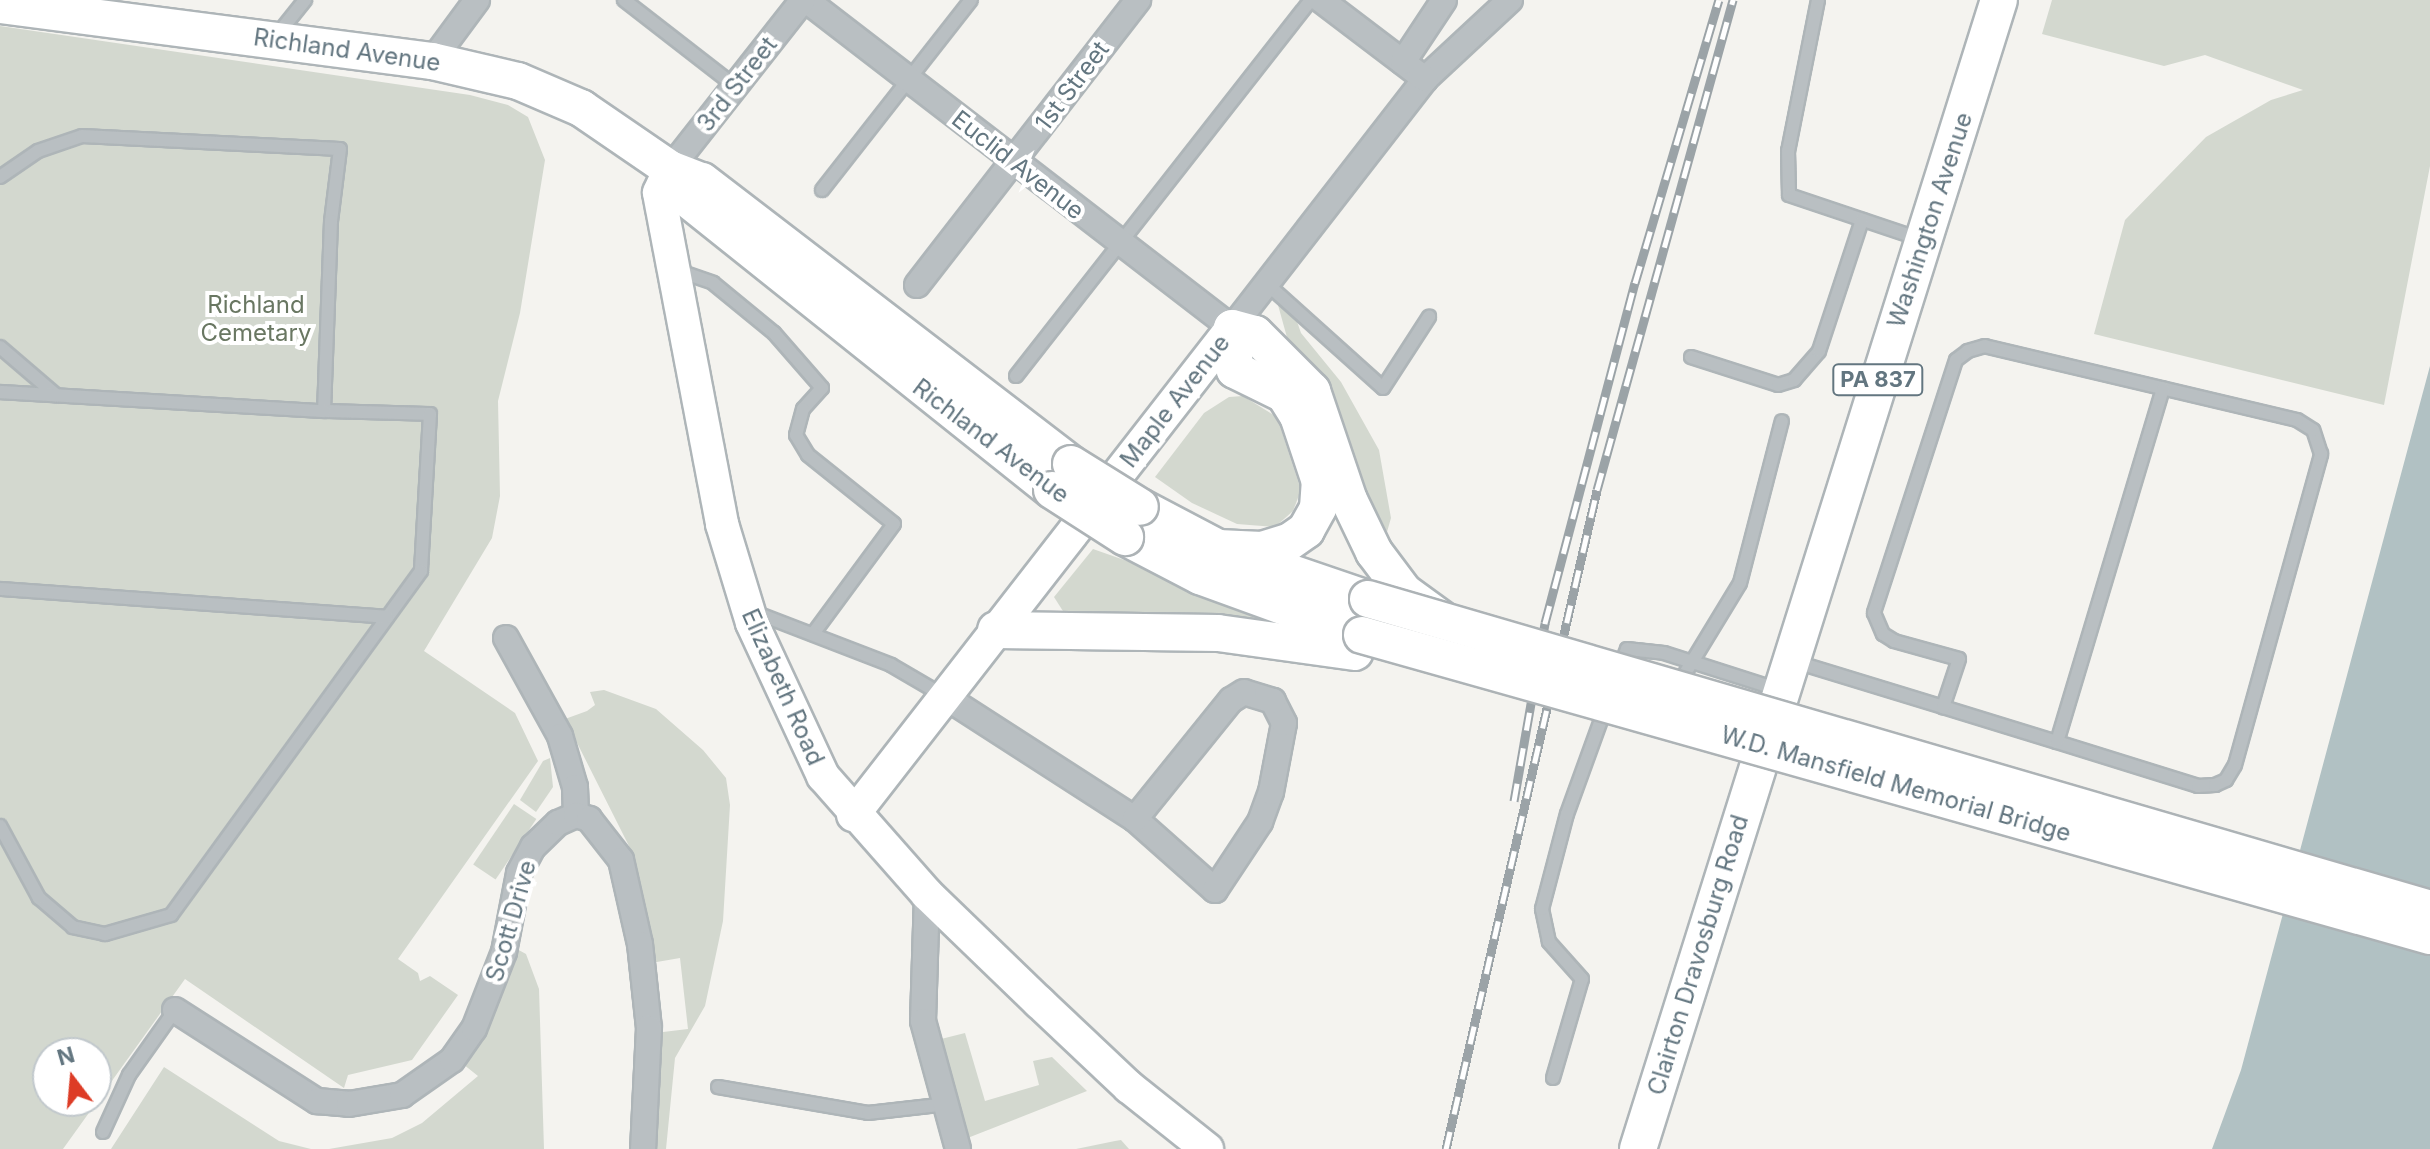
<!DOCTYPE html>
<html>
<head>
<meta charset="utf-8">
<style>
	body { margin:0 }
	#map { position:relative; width:2430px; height:1149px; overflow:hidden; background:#f4f3ef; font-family:Inter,sans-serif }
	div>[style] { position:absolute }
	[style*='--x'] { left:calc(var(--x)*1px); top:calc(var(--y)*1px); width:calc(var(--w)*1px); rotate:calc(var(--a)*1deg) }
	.green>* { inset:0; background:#d3d8cf; transform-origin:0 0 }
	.water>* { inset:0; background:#b1c1c3 }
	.roads { filter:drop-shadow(2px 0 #aeb5b8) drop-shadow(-2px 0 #aeb5b8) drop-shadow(0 2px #aeb5b8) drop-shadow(0 -2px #aeb5b8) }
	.service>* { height:12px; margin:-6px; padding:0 6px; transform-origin:6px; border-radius:6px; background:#b9bfc2 }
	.minor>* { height:24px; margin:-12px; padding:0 12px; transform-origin:12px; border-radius:12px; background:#b9bfc2 }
	.secondary>* { height:32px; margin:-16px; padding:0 16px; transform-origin:16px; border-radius:16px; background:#fff }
	.primary>* { height:36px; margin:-18px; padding:0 18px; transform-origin:18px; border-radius:18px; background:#fff }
	.rail>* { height:9px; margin-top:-4.5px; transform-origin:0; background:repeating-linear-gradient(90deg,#fff 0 18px,#9ba3a7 0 36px); box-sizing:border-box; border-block:2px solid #9ba3a7 }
	.bridges { filter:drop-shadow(2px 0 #adb3b6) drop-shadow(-2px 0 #adb3b6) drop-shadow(0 2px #adb3b6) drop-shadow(0 -2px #adb3b6) }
	.primary-bridge>* { height:36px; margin:-18px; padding:0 18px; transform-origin:18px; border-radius:18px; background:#fff }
	span { translate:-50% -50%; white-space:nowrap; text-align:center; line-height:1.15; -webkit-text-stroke:8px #fff; paint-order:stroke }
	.shield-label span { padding:2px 6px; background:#fff; border:2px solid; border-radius:6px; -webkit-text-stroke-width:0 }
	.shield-label { font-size:22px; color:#637680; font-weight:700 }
	.street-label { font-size:24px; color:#637680 }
	.park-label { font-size:24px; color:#697762 }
	.north { position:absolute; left:32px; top:1037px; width:80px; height:80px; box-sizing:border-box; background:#fff; border:2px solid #c1c8cc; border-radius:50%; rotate:344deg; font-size:22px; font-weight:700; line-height:32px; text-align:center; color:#637680 }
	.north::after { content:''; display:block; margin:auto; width:28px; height:36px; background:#dd3c26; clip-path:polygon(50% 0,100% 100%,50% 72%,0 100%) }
</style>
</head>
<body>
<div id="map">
	<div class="green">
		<div style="clip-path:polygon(2052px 0,2430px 0,2430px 166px,2384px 405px,2094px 334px,2125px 220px,2206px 137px,2271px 100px,2303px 90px,2205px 55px,2164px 66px,2042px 34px)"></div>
		<div style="clip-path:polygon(evenodd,0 26px,470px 95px,508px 105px,528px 117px,545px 160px,520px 313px,498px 401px,500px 496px,492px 538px,424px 651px,515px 713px,538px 761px,398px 959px,418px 973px,420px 981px,430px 976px,458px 995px,412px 1060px,348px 1075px,344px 1088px,185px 979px,63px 1149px,0 1149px,0 26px,48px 1053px,96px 1053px,96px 1101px,48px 1101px,48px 1053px)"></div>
		<div style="clip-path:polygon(1278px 305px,1292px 307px,1301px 333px,1341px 382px,1379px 450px,1391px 518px,1387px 532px,1363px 485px,1334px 399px,1288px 341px)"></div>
		<div style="clip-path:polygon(1243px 396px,1277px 417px,1301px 490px,1293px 511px,1275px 527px,1237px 524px,1192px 503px,1155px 477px,1204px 413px,1229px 397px)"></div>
		<div style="clip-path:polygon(1093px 549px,1252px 605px,1258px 619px,1068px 619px,1054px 597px)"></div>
		<div style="clip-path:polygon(604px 690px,656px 709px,703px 750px,726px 778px,730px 805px,723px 921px,705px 1006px,675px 1058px,666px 1149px,654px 1149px,663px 1032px,688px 1029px,680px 958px,651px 963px,629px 846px,565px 719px,587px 711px,595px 705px,590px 692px)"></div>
		<div style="clip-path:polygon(550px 758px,553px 787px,536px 812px,520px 800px,543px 761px)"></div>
		<div style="left:514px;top:804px;width:27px;height:73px;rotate:34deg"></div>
		<div style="clip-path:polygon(515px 948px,526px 954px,539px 989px,544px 1149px,329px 1149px,392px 1138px,422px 1123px,478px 1076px,463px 1064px,483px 1037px)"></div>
		<div style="clip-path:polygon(965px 1033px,985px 1101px,1039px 1085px,1033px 1061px,1052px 1057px,1087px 1091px,965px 1139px,941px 1039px)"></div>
		<div style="clip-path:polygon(164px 1067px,279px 1141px,311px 1149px,111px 1149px)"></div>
		<div style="clip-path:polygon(1121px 1140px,1129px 1149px,1076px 1149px,1115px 1141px)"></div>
	</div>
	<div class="water">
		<div style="clip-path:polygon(2430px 366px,2430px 1149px,2212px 1149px,2241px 1070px)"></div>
	</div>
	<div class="roads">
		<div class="service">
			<div style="--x:624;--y:0;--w:140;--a:37.8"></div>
			<div style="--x:1818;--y:0;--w:154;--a:101.2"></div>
			<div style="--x:1788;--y:151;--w:44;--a:88.7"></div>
			<div style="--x:1789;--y:195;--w:138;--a:18.6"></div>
			<div style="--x:277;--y:35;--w:45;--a:-51.3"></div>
			<div style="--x:0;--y:177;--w:46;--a:-34.4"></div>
			<div style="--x:38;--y:151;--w:46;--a:-18.8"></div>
			<div style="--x:82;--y:136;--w:258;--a:2.9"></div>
			<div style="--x:340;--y:149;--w:73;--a:97.1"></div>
			<div style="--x:331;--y:221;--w:190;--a:92.1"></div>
			<div style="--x:324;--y:411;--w:106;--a:1.6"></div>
			<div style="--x:430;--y:414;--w:157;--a:93.3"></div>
			<div style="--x:421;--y:571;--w:425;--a:126"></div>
			<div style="--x:171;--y:915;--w:69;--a:163.9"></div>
			<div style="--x:105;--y:934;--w:33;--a:-168"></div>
			<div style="--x:73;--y:927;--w:45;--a:-139.5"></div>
			<div style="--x:39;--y:898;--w:82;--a:-118.4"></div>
			<div style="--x:822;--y:190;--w:241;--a:-51.9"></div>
			<div style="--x:676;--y:270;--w:39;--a:19"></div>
			<div style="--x:713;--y:283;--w:79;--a:39.3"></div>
			<div style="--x:774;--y:333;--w:73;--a:48.9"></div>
			<div style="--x:822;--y:388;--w:28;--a:132"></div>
			<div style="--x:803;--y:409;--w:27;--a:105"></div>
			<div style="--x:796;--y:435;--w:23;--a:59"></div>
			<div style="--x:808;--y:455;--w:110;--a:38.7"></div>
			<div style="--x:894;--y:524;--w:137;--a:126.4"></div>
			<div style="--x:1266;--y:283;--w:157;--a:41.9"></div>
			<div style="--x:1383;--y:388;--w:85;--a:-57.1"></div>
			<div style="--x:0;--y:347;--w:74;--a:40.6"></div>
			<div style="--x:1691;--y:357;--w:91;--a:17.8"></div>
			<div style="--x:1778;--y:385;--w:17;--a:-17"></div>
			<div style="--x:1794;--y:380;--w:38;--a:-49"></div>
			<div style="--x:1819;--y:351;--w:138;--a:-71.8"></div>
			<div style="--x:1016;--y:376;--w:478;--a:-51.9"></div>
			<div style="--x:0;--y:392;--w:325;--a:3.4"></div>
			<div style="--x:0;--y:589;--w:388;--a:4.1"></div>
			<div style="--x:754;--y:612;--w:147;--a:21.1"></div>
			<div style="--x:891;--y:665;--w:61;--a:30.3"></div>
			<div style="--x:1796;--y:662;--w:154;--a:17"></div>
			<div style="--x:1943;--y:707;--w:119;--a:17.1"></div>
			<div style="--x:2057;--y:742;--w:148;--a:17.3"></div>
			<div style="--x:2198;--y:786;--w:17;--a:-3"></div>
			<div style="--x:2215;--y:785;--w:12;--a:-24"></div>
			<div style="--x:2226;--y:780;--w:17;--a:-59"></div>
			<div style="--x:2235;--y:765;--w:323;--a:-74.5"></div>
			<div style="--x:2321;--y:454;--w:25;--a:-108"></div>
			<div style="--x:2313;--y:430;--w:19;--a:-148"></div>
			<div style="--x:2297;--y:420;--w:321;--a:-166.7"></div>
			<div style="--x:1985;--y:346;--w:18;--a:164"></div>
			<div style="--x:1968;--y:351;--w:15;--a:143"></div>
			<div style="--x:1956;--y:360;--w:266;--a:108"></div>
			<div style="--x:1874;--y:613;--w:23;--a:67"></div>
			<div style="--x:1883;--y:634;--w:13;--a:32"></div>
			<div style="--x:1894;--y:641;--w:67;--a:15.5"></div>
			<div style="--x:1959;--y:659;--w:51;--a:108.4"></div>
			<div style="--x:1619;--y:670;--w:22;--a:-69"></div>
			<div style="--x:1627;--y:649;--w:37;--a:6"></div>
			<div style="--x:1664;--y:653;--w:122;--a:17.7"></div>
			<div style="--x:1678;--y:685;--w:119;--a:-58.7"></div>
			<div style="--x:1740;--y:583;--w:167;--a:-75.5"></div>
			<div style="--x:2057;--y:742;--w:369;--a:-73.3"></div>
			<div style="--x:1553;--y:1078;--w:103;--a:-73.7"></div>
			<div style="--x:1582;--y:979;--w:50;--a:-131.7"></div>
			<div style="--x:1549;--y:942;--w:34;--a:-102"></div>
			<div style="--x:1542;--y:909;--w:98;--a:-75.3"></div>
			<div style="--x:1567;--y:814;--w:115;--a:-70.1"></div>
			<div style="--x:718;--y:1087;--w:152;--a:9.8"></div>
			<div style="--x:868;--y:1113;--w:80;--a:-6.5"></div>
			<div style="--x:103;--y:1132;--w:63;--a:-65.5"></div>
			<div style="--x:129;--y:1075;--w:80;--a:-54.7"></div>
		</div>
		<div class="minor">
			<div style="--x:806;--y:0;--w:538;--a:37.59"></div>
			<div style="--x:1232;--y:328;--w:315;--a:-52.2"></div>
			<div style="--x:1425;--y:79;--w:116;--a:-42.9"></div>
			<div style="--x:1321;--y:0;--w:131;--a:37.2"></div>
			<div style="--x:432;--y:61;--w:76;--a:-53.6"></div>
			<div style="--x:1403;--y:62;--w:74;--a:-56.5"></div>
			<div style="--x:670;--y:169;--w:215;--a:-51.8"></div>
			<div style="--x:917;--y:285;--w:361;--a:-52.2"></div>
			<div style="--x:506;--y:638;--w:112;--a:61.1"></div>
			<div style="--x:560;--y:736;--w:53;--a:73.6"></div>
			<div style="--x:575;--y:787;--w:28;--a:88"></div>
			<div style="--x:944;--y:696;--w:227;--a:32.8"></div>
			<div style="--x:1135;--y:819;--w:107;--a:41.6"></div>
			<div style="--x:1215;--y:890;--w:82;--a:-56.5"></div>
			<div style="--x:1260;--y:822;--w:32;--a:-70"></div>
			<div style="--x:1271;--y:792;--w:70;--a:-79.3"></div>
			<div style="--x:1284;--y:723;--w:25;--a:-117"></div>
			<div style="--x:1273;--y:701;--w:30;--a:-163"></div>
			<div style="--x:1244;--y:692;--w:15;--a:148"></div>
			<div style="--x:1231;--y:700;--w:153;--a:128.9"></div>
			<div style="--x:927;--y:894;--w:127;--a:91.8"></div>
			<div style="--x:923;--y:1021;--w:133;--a:74.7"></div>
			<div style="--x:175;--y:1010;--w:169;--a:32.7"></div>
			<div style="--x:317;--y:1101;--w:32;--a:5"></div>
			<div style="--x:349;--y:1104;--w:54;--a:-9.6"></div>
			<div style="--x:402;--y:1095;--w:61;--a:-35"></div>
			<div style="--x:452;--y:1060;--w:38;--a:-55"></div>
			<div style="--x:474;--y:1029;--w:83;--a:-68.7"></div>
			<div style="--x:504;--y:952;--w:80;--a:-79.2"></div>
			<div style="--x:519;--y:873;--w:30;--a:-62"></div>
			<div style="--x:533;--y:847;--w:35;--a:-44"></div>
			<div style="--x:558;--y:823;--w:20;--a:-24"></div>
			<div style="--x:576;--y:815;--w:14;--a:17"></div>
			<div style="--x:589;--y:819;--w:52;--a:52"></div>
			<div style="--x:621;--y:860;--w:86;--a:77.3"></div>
			<div style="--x:640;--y:944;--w:84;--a:83.9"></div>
			<div style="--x:649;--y:1028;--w:121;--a:92.8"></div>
		</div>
		<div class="secondary">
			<div style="--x:670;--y:169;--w:26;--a:115"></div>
			<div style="--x:659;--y:193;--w:337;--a:79.2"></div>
			<div style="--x:722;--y:524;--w:103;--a:73.1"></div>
			<div style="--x:752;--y:623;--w:169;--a:65.1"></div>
			<div style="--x:823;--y:776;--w:157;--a:48.6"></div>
			<div style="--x:927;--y:894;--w:156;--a:44"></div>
			<div style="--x:1039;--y:1002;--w:124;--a:43.4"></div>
			<div style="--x:1129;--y:1087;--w:100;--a:38.5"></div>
			<div style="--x:853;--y:815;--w:617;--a:-52.11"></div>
		</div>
		<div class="primary">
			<div style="--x:0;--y:5;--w:436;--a:7.4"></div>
			<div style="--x:432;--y:61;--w:88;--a:13.1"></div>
			<div style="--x:518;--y:81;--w:69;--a:23.2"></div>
			<div style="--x:581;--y:108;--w:108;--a:34.4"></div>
			<div style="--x:670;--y:169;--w:34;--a:21"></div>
			<div style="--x:702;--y:181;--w:465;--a:37.5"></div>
			<div style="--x:690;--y:201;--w:463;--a:38.6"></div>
			<div style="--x:1140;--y:507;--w:88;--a:27.7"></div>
			<div style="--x:1218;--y:548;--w:158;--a:18.8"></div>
			<div style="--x:1125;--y:537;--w:85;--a:27.5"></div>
			<div style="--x:1200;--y:576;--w:172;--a:20"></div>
			<div style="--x:1218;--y:548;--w:44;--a:2.6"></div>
			<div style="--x:1262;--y:550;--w:28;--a:-17"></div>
			<div style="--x:1289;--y:542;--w:21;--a:-35"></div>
			<div style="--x:1306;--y:530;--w:25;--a:-61"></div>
			<div style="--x:1318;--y:508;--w:26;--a:-86"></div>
			<div style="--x:1320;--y:482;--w:70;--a:-108.4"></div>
			<div style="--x:1298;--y:416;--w:26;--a:-122"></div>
			<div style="--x:1284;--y:394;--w:55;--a:-153.9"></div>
			<div style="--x:1235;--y:370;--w:42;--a:-94.1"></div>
			<div style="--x:1232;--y:328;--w:24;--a:15"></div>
			<div style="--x:1255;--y:334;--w:81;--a:45"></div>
			<div style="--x:1312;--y:391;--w:115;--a:71.3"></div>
			<div style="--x:1349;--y:500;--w:58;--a:64.3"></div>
			<div style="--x:1374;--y:552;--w:50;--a:53.1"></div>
			<div style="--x:1404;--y:592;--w:46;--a:36.1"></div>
			<div style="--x:996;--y:630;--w:222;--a:0.8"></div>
			<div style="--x:1218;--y:633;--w:138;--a:7.9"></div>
			<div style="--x:1638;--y:1149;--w:1204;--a:-72.56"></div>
		</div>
	</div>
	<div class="rail">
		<div style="--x:1514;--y:801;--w:181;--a:-80.1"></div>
		<div style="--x:1545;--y:623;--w:352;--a:-75.2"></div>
		<div style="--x:1635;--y:283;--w:295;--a:-73.5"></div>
		<div style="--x:1446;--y:1149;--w:676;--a:-77.09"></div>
		<div style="--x:1597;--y:490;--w:509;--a:-74.49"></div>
	</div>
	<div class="bridges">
		<div class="primary-bridge">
			<div style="--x:1071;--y:464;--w:81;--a:31.9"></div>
			<div style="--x:1052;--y:490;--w:87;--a:32.8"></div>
			<div style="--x:1368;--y:599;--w:1106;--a:16.27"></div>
			<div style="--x:1362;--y:635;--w:1110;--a:15.74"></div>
		</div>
	</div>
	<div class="shield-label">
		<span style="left:1878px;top:380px">PA 837</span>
	</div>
	<div class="street-label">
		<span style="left:347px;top:50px;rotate:8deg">Richland Avenue</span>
		<span style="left:737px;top:84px;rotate:-52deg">3rd Street</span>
		<span style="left:1072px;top:86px;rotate:-53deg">1st Street</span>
		<span style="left:1018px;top:165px;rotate:38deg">Euclid Avenue</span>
		<span style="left:1930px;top:220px;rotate:-72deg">Washington Avenue</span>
		<span style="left:1175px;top:401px;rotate:-52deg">Maple Avenue</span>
		<span style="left:991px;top:441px;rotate:37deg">Richland Avenue</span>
		<span style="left:783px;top:687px;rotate:66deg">Elizabeth Road</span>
		<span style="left:1896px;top:784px;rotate:16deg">W.D. Mansfield Memorial Bridge</span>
		<span style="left:511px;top:921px;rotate:-74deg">Scott Drive</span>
		<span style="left:1698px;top:955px;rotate:-73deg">Clairton Dravosburg Road</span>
	</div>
	<div class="park-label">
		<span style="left:256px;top:319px">Richland<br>Cemetary</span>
	</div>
	<div class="north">N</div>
</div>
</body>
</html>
